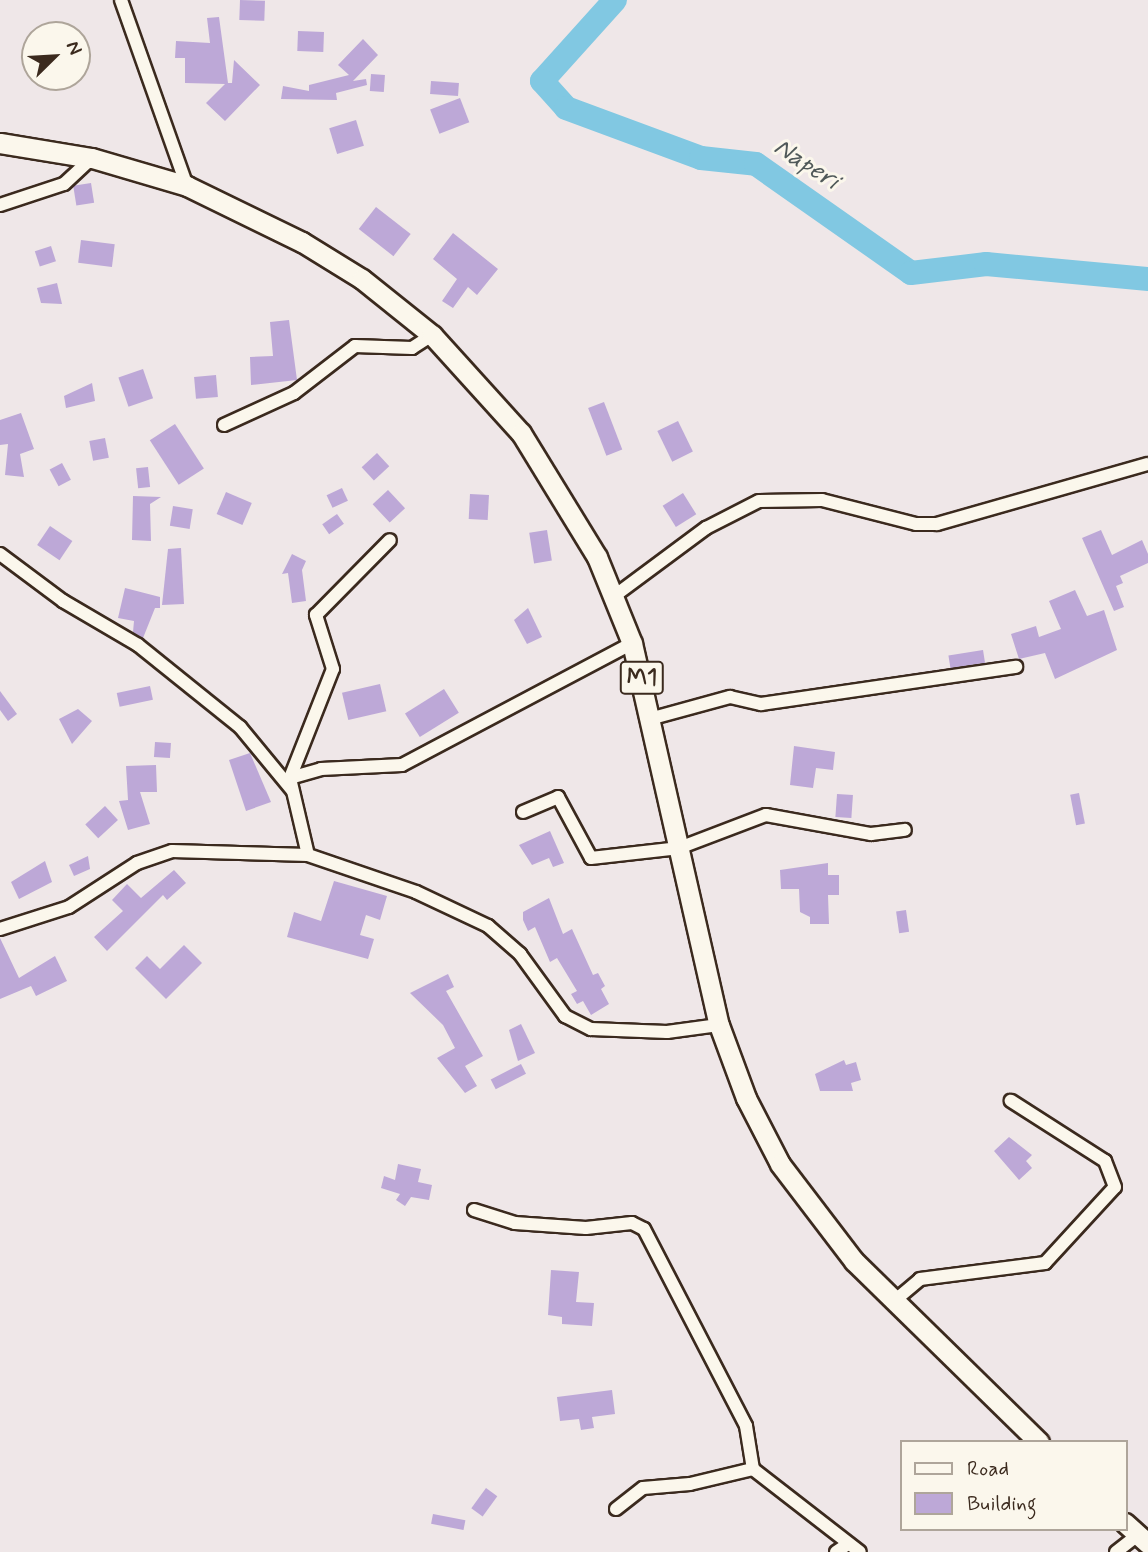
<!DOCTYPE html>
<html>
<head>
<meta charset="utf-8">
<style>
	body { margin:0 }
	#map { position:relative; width:1148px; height:1552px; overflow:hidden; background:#efe7e8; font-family:Mynerve,sans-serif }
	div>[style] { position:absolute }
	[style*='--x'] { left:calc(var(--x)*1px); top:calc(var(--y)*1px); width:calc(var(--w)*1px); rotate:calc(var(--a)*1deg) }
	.river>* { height:24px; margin:-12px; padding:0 12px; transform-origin:12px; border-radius:12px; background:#81c8e2 }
	.building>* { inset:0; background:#bda8d7; transform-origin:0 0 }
	.roads { filter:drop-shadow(2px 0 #3b2a1e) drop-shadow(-2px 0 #3b2a1e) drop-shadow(0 2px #3b2a1e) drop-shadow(0 -2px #3b2a1e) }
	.minor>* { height:12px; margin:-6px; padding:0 6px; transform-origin:6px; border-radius:6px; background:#fbf7ec }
	.highway>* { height:19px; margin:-9.5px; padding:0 9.5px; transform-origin:9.5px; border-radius:9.5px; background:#fbf7ec }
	span { translate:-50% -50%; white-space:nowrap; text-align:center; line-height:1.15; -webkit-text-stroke:6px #fbf7ec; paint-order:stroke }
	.shield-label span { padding:2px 5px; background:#fbf7ec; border:2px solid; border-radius:5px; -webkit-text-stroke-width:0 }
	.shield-label { font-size:23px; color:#3b2a1e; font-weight:700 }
	.water-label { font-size:26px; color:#505959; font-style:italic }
	.legend { position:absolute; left:900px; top:1440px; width:228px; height:91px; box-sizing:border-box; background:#fbf7ec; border:2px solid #aea59a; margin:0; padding:9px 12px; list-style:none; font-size:21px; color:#3b2a1e }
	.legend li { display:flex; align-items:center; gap:14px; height:35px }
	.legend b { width:35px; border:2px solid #aea59a }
	.north { position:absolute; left:21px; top:21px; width:70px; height:70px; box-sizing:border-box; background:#fbf7ec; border:2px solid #aea59a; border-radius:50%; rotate:66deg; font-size:19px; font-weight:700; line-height:28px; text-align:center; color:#3b2a1e }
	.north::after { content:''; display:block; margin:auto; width:24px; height:32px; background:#3b2a1e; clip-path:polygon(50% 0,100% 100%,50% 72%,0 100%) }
</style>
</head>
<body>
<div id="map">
	<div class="river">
		<div style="--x:615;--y:0;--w:109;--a:132"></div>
		<div style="--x:542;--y:81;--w:36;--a:48"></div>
		<div style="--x:566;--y:108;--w:144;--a:20.3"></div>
		<div style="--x:701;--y:158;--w:55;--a:6.2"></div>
		<div style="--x:756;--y:164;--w:189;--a:35.1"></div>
		<div style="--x:911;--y:273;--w:76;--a:-6.8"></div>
		<div style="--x:986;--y:264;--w:163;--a:5.3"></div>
	</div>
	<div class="building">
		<div style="left:240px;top:0;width:25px;height:20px;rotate:2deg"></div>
		<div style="clip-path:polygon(219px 17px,228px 83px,232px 83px,234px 60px,260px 85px,225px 121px,206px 103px,225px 84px,185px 83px,185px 58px,175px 58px,176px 41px,210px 43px,207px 18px)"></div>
		<div style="left:298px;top:31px;width:26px;height:20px;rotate:2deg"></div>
		<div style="clip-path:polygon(363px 39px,378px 55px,353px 81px,366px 79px,367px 85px,336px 93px,337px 100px,281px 99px,283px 86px,309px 91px,309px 85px,349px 75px,338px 65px)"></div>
		<div style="left:371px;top:74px;width:14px;height:17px;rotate:4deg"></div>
		<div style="left:431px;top:81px;width:28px;height:13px;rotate:4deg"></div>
		<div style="left:460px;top:98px;width:26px;height:32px;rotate:69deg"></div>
		<div style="left:356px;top:120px;width:27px;height:28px;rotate:73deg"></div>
		<div style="left:91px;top:183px;width:20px;height:18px;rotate:81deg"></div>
		<div style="left:376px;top:207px;width:44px;height:28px;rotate:38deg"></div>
		<div style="clip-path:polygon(453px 233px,498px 269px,477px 295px,468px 287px,453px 308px,442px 301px,457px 279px,433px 259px)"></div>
		<div style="left:81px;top:240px;width:34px;height:23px;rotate:7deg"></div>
		<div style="left:51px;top:246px;width:16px;height:17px;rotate:72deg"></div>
		<div style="clip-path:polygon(57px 283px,62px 304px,41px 303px,37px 288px)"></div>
		<div style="clip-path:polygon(289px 320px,297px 380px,251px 385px,250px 357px,273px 356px,270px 322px)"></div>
		<div style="left:143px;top:369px;width:31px;height:26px;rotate:71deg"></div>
		<div style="left:216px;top:375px;width:22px;height:22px;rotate:85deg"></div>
		<div style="clip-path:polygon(92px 383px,95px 401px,66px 408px,64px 396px)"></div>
		<div style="left:604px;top:402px;width:51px;height:17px;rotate:69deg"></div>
		<div style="clip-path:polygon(21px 413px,34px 449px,20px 454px,24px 477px,5px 475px,8px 444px,0 445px,0 420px)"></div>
		<div style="left:678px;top:421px;width:34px;height:23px;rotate:64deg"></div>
		<div style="left:175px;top:424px;width:53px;height:30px;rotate:57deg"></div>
		<div style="left:105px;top:438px;width:20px;height:16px;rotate:79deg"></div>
		<div style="left:377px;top:453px;width:18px;height:21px;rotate:47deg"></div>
		<div style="left:62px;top:463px;width:19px;height:14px;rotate:62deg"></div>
		<div style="left:148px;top:467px;width:20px;height:12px;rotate:84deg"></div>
		<div style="left:342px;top:488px;width:14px;height:17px;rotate:65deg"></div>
		<div style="left:388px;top:490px;width:25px;height:21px;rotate:47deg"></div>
		<div style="left:226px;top:492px;width:28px;height:24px;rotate:23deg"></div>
		<div style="left:683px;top:493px;width:25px;height:24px;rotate:58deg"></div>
		<div style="left:470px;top:494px;width:19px;height:25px;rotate:3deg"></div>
		<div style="clip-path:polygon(133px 496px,161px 497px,150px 504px,151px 541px,132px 540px)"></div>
		<div style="left:173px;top:506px;width:20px;height:20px;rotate:9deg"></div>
		<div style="left:337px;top:514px;width:12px;height:18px;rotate:55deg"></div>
		<div style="left:50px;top:526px;width:27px;height:23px;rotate:34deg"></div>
		<div style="left:547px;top:530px;width:31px;height:18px;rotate:81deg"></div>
		<div style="clip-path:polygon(1101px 530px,1112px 555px,1142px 540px,1148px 554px,1148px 563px,1120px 576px,1123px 583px,1116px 586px,1124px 607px,1114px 611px,1082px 538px)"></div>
		<div style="clip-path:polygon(181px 548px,184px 604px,162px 605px,168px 549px)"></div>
		<div style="clip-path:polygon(292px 554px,306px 561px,302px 570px,306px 601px,292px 603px,288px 573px,282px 574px)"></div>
		<div style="clip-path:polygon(125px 588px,160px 597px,160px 608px,155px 608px,143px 638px,133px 632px,134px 621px,118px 618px)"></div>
		<div style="clip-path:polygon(1075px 590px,1087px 616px,1104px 610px,1117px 650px,1055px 679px,1045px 653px,1019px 659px,1011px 634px,1036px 626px,1039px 637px,1061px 629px,1049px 601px)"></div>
		<div style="clip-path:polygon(528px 608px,542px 637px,527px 644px,514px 620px)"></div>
		<div style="left:983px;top:650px;width:13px;height:35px;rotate:81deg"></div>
		<div style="left:380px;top:684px;width:28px;height:39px;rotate:77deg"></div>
		<div style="left:150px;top:686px;width:14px;height:34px;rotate:78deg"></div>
		<div style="left:444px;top:689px;width:28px;height:46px;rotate:58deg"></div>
		<div style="clip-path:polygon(0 691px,17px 714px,8px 721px,0 710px)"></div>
		<div style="clip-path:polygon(78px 709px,92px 721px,72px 744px,59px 719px)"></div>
		<div style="left:155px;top:742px;width:16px;height:15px;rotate:4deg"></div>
		<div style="clip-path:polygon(794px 746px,835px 752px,833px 770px,816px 768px,813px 788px,790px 785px)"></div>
		<div style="clip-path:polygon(250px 753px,271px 802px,246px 811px,229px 760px)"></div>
		<div style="clip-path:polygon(156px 765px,157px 792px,140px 792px,150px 824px,128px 830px,119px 801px,128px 800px,126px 766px)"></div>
		<div style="left:1079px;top:793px;width:31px;height:9px;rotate:79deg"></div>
		<div style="left:837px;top:794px;width:16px;height:23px;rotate:4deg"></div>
		<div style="left:105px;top:806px;width:19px;height:27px;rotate:47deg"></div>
		<div style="clip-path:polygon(550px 831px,564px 863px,553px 867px,549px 858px,532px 865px,519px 845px)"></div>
		<div style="clip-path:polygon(88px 856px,90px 869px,74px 876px,69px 865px)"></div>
		<div style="clip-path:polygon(45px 861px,52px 882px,19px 899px,11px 882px)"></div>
		<div style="clip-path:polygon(828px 863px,828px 875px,839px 875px,839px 895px,828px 895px,829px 924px,810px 924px,810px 917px,800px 912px,799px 889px,781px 889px,780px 870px)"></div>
		<div style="clip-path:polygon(174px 870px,186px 883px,167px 900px,163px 895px,107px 951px,94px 937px,123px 911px,112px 900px,127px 884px,141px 898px)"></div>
		<div style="clip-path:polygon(334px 881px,387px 896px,380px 920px,366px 915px,360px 935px,374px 939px,368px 959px,287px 937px,294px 912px,321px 921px)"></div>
		<div style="clip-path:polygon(549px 898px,563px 934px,572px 929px,593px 975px,598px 973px,605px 986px,601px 989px,609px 1004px,591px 1015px,583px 1001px,577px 1004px,571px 994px,577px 991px,557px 958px,550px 962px,535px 927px,528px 931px,523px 920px,523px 912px)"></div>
		<div style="left:906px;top:910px;width:22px;height:10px;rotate:82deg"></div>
		<div style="clip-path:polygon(0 938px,19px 978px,55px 956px,67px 981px,36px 996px,31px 986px,0 999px)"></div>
		<div style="clip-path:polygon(184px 945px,202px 963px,166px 999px,135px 968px,147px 956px,160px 969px)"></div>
		<div style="clip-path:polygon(448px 974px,454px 987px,446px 991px,483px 1056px,465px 1066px,477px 1086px,465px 1093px,437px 1058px,455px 1048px,443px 1025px,410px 993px)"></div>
		<div style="clip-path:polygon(521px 1024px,535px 1053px,518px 1061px,509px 1030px)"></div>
		<div style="clip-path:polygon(844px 1060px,846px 1065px,856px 1062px,861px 1080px,851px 1083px,853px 1091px,820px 1091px,815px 1074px)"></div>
		<div style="left:521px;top:1064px;width:11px;height:34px;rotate:63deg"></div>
		<div style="clip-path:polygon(1009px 1137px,1032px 1155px,1026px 1161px,1032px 1168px,1019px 1180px,994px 1151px)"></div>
		<div style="clip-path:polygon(398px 1164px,421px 1169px,418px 1182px,432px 1185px,429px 1200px,411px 1197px,405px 1206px,396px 1200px,400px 1194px,381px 1188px,384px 1176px,395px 1180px)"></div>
		<div style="clip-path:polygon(551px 1270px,579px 1272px,576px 1302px,594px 1303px,592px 1326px,562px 1324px,562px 1317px,548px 1315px)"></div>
		<div style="clip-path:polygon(612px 1390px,615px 1414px,592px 1417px,594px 1428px,581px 1430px,579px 1419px,560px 1421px,557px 1397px)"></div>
		<div style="left:486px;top:1488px;width:14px;height:25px;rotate:36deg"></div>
		<div style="left:433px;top:1514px;width:33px;height:10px;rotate:11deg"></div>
	</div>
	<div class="roads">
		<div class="minor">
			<div style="--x:121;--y:0;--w:197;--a:70.5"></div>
			<div style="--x:0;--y:205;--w:67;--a:-18.2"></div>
			<div style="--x:64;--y:184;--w:38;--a:-43"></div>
			<div style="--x:224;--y:425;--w:77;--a:-24.6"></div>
			<div style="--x:294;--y:393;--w:77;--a:-37.6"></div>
			<div style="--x:355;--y:346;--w:57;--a:2"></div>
			<div style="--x:412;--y:348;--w:24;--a:-33"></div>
			<div style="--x:0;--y:554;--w:79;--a:36.7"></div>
			<div style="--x:63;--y:601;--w:87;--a:30.4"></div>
			<div style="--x:138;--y:645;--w:131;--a:38.8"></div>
			<div style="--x:240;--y:727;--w:82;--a:50.5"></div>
			<div style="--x:613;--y:597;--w:116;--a:-36.6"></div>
			<div style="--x:706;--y:528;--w:59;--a:-27"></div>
			<div style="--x:759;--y:501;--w:63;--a:-0.9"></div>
			<div style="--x:822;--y:500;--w:97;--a:14.3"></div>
			<div style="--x:916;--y:524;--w:21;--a:0"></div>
			<div style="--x:937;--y:524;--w:219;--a:-15.9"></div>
			<div style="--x:653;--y:718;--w:80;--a:-15.3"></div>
			<div style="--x:730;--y:697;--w:32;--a:13"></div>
			<div style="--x:761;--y:704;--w:258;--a:-8.3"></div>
			<div style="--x:290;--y:778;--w:32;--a:-16"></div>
			<div style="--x:321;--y:769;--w:81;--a:-2.8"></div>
			<div style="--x:402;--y:765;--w:260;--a:-27.9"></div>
			<div style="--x:523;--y:812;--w:38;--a:-23"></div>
			<div style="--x:558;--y:797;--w:69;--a:61.6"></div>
			<div style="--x:591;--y:858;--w:89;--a:-6.5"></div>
			<div style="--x:679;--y:848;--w:93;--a:-20.8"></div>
			<div style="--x:766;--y:815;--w:107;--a:10.3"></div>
			<div style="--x:871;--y:834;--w:34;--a:-7"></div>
			<div style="--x:308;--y:855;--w:79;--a:-103.2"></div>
			<div style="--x:290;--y:778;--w:117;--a:-68.5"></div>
			<div style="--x:333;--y:669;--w:57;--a:-107.5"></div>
			<div style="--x:316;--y:615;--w:105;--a:-45.4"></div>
			<div style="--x:0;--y:929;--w:72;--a:-17.7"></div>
			<div style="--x:69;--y:907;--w:81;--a:-32.9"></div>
			<div style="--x:137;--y:863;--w:37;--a:-19"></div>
			<div style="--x:172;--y:851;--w:136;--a:1.7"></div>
			<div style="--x:308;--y:855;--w:114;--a:18.9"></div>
			<div style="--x:416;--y:892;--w:80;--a:25.3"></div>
			<div style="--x:488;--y:926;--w:43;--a:41.2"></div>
			<div style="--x:520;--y:954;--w:77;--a:54"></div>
			<div style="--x:565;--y:1016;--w:29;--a:27"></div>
			<div style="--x:591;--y:1029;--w:76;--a:2.3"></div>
			<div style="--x:667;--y:1032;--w:52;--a:-7.7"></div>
			<div style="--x:474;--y:1210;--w:43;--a:17.6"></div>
			<div style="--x:515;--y:1223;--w:71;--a:4"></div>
			<div style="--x:586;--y:1228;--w:46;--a:-6.2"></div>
			<div style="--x:632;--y:1223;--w:13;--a:27"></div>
			<div style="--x:644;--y:1229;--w:222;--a:62.6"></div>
			<div style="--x:746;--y:1426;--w:44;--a:80.8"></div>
			<div style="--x:893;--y:1302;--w:35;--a:-40"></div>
			<div style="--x:920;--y:1279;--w:126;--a:-7.3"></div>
			<div style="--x:1045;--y:1263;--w:103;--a:-47.4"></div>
			<div style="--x:1115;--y:1187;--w:28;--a:-111"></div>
			<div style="--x:1105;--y:1161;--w:112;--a:-147.4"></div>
			<div style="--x:616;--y:1509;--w:34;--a:-38"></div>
			<div style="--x:643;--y:1488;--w:47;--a:-4.9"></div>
			<div style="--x:690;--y:1484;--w:65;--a:-13.4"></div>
			<div style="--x:753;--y:1469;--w:135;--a:37.8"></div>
			<div style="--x:836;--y:1552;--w:14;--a:-34"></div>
			<div style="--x:1116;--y:1552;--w:28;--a:-38"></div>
		</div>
		<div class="highway">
			<div style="--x:0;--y:143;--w:93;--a:9.3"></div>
			<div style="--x:92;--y:158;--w:99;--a:16.4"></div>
			<div style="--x:187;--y:186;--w:128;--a:26"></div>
			<div style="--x:302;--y:242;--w:70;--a:31.7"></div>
			<div style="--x:362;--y:279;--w:90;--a:38.7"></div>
			<div style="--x:432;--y:335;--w:132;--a:47.8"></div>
			<div style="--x:521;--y:433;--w:145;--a:58.5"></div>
			<div style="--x:597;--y:557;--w:93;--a:67.9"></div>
			<div style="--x:632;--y:643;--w:392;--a:77.2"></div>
			<div style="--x:719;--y:1025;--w:78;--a:69.7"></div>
			<div style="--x:746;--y:1098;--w:74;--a:62.7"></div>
			<div style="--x:780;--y:1164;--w:122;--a:52.7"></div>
			<div style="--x:854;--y:1261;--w:259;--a:44.4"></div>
			<div style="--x:1125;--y:1523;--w:31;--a:42"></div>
		</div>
	</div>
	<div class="shield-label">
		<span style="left:642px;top:678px">M1</span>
	</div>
	<div class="water-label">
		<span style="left:806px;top:165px;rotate:33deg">Naperi</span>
	</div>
	<ul class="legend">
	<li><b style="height:9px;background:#fbf7ec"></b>Road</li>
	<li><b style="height:19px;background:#bda8d7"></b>Building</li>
	</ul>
	<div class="north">N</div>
</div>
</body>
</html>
